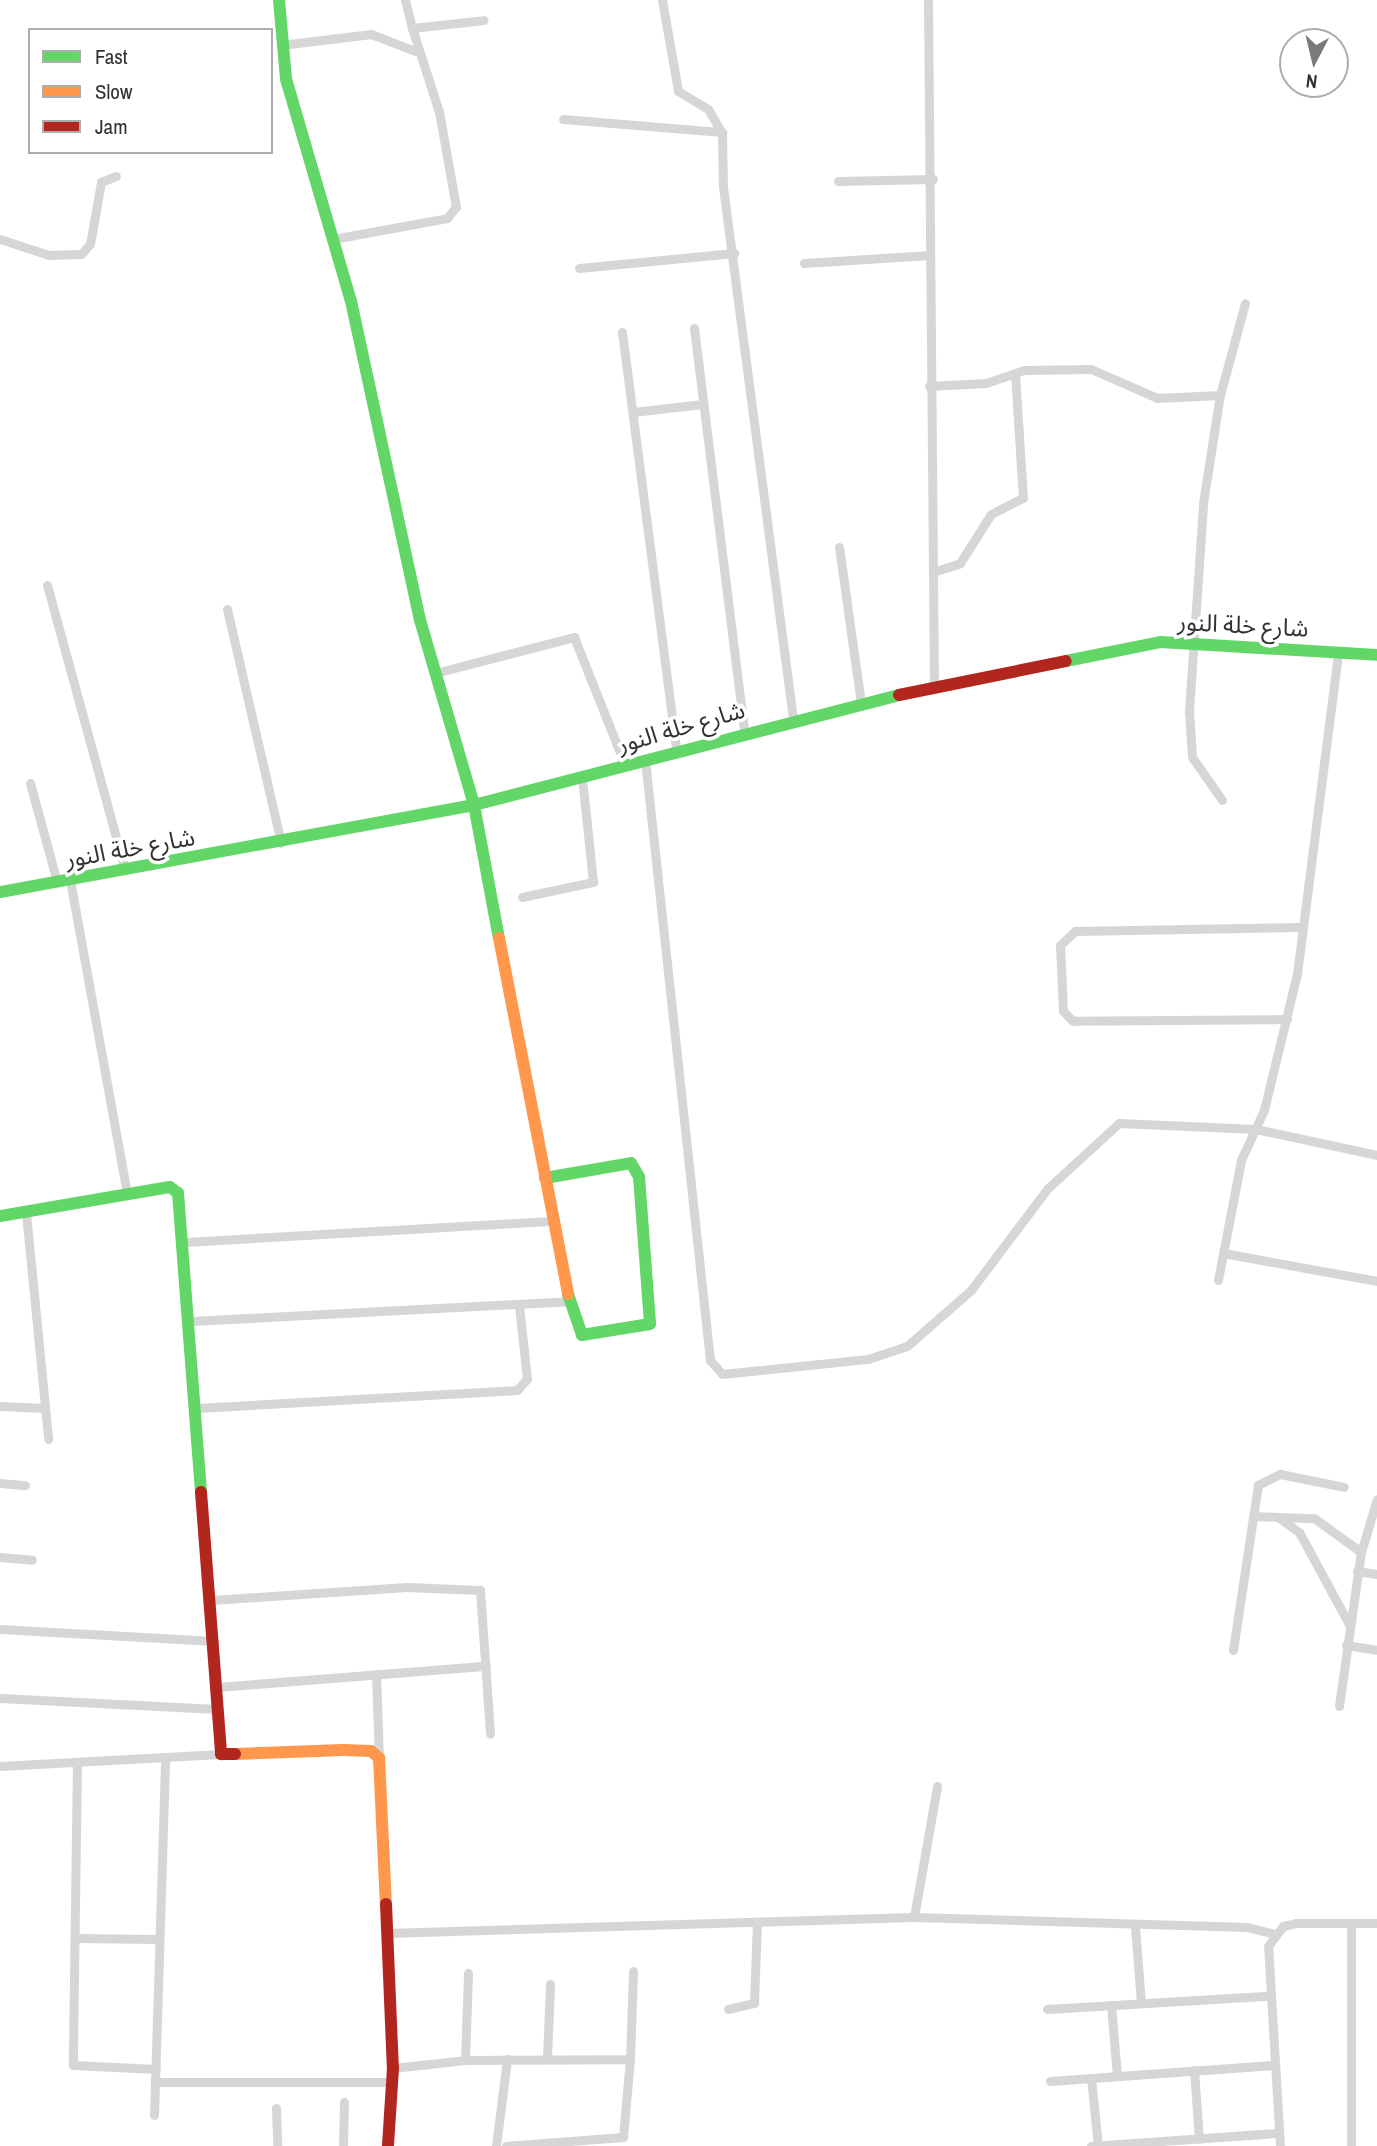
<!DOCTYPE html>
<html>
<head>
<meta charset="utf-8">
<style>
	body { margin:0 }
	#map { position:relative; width:1377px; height:2146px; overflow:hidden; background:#fff; font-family:"Archivo Narrow","Noto Sans Arabic",sans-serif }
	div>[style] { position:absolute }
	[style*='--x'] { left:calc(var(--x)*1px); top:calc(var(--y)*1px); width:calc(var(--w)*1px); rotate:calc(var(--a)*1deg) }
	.street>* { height:9px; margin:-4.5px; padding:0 4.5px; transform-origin:4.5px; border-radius:4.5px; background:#d6d6d6 }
	.fast>* { height:12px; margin:-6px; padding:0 6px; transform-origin:6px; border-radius:6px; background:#63d668 }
	.slow>* { height:12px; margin:-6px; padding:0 6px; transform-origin:6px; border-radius:6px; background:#ff974d }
	.jam>* { height:12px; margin:-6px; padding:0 6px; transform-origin:6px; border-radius:6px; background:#b3261e }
	span { translate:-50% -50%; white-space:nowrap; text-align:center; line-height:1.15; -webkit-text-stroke:7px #fff; paint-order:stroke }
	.street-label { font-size:24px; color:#323232 }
	.legend { position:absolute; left:28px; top:28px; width:245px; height:126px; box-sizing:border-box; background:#fff; border:2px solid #adadad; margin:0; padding:9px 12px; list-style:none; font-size:21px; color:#323232 }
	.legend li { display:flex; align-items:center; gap:14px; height:35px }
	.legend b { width:35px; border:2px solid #adadad }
	.north { position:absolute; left:1279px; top:28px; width:70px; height:70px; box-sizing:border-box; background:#fff; border:2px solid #adadad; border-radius:50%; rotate:187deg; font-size:19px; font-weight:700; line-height:28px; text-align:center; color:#323232 }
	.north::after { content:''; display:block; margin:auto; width:24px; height:32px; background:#7a7a7a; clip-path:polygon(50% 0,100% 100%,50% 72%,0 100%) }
</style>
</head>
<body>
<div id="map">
	<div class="street">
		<div style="--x:405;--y:0;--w:29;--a:76"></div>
		<div style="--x:412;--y:28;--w:72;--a:-6.3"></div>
		<div style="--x:662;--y:0;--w:92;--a:80"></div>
		<div style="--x:678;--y:91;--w:35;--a:31"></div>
		<div style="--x:708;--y:109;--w:24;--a:60"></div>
		<div style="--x:928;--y:0;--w:689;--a:89.5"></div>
		<div style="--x:281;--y:45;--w:91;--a:-7"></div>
		<div style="--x:371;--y:34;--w:47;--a:21.1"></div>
		<div style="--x:563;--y:119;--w:160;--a:4.7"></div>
		<div style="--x:722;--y:132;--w:55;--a:89"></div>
		<div style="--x:723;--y:187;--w:537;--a:82.5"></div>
		<div style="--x:838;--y:181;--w:95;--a:-1.2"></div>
		<div style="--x:0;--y:239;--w:52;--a:18.1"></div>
		<div style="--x:49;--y:255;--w:32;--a:-2"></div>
		<div style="--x:81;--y:254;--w:13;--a:-48"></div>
		<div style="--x:90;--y:244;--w:63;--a:-79.9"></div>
		<div style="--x:101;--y:182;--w:16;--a:-22"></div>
		<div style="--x:333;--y:239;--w:116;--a:-10.4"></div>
		<div style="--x:447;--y:218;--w:14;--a:-51"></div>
		<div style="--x:456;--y:207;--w:97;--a:-100.1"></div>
		<div style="--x:439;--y:112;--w:88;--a:-107.8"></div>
		<div style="--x:804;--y:263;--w:126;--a:-3.6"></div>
		<div style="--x:579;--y:268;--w:156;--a:-5.5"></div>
		<div style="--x:694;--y:328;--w:406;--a:82.9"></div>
		<div style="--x:622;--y:332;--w:420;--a:82.6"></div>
		<div style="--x:929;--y:386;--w:57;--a:-3"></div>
		<div style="--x:986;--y:383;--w:40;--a:-18.9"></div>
		<div style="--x:1024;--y:370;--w:67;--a:-0.9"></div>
		<div style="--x:1091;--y:369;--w:72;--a:23.7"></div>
		<div style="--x:1157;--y:398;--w:63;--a:-2.7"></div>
		<div style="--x:633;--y:412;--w:70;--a:-6.5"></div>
		<div style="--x:839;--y:547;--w:158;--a:82"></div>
		<div style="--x:933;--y:572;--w:28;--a:-18"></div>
		<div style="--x:960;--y:563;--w:58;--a:-57.7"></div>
		<div style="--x:991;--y:514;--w:36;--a:-27"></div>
		<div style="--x:1023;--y:498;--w:125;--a:-93.7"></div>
		<div style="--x:47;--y:585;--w:296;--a:74.7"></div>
		<div style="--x:227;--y:609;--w:240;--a:77"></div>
		<div style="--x:435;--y:673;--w:144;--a:-14.5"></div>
		<div style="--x:574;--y:637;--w:138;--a:68.3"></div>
		<div style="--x:645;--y:760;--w:604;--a:83.82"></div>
		<div style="--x:710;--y:1360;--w:18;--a:49"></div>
		<div style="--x:722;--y:1374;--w:147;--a:-5.9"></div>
		<div style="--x:868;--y:1359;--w:41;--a:-18.4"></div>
		<div style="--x:907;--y:1346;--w:85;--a:-41.2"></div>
		<div style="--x:971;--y:1290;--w:126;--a:-53"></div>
		<div style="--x:1047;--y:1189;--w:98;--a:-42.5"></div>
		<div style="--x:1119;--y:1123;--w:137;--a:2.5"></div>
		<div style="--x:1256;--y:1129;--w:124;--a:12.1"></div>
		<div style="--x:30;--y:783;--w:103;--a:74.7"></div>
		<div style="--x:1222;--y:800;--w:52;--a:-124.9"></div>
		<div style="--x:1192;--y:757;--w:46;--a:-93.7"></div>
		<div style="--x:1189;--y:711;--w:208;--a:-86.1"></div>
		<div style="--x:1203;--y:503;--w:109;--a:-81.1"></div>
		<div style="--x:1220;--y:395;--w:95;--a:-74.8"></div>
		<div style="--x:70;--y:880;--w:320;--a:79.7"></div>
		<div style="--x:522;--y:897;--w:73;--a:-11.9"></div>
		<div style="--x:593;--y:882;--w:106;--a:-96"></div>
		<div style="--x:1287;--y:1019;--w:214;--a:179.5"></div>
		<div style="--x:1073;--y:1021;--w:14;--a:-135"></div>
		<div style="--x:1063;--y:1011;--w:66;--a:-92.6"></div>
		<div style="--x:1060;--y:945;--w:21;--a:-43"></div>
		<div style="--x:1075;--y:931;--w:225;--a:-1"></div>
		<div style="--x:26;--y:1213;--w:227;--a:84.4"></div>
		<div style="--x:186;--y:1242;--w:367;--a:-3.3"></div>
		<div style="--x:1223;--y:1253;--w:157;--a:10.3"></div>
		<div style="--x:1218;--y:1280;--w:122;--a:-79.1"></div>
		<div style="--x:1241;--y:1160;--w:55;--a:-65.3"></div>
		<div style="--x:1264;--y:1110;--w:140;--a:-76.4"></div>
		<div style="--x:1297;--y:974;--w:324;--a:-82.7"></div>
		<div style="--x:191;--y:1321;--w:378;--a:-3"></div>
		<div style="--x:0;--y:1406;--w:44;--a:2.6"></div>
		<div style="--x:197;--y:1408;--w:321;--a:-3.2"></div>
		<div style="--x:517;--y:1390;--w:15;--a:-48"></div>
		<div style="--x:527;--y:1379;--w:74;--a:-96.2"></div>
		<div style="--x:0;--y:1483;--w:25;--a:5"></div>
		<div style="--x:1253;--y:1516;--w:25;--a:2"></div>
		<div style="--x:1278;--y:1517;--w:26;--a:36"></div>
		<div style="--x:1299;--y:1532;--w:105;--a:61.5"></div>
		<div style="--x:1278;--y:1517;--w:36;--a:2"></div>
		<div style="--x:1314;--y:1518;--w:58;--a:35.9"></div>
		<div style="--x:0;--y:1557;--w:32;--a:5"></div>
		<div style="--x:1357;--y:1571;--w:20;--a:9"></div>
		<div style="--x:211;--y:1600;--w:196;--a:-3.8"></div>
		<div style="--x:407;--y:1587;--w:73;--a:2.4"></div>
		<div style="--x:480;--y:1590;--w:144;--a:86"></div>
		<div style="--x:0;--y:1629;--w:214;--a:3.2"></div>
		<div style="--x:1346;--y:1645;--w:31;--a:9"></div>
		<div style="--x:1233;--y:1650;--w:167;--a:-81.4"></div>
		<div style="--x:1258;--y:1485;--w:25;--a:-27"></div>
		<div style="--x:1280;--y:1474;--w:65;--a:11.5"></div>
		<div style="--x:376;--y:1674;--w:84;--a:88"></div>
		<div style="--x:217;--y:1687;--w:270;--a:-4.5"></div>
		<div style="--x:0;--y:1698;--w:217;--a:2.9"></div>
		<div style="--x:1339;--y:1706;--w:156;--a:-81.9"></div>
		<div style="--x:1361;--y:1552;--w:55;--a:-73.2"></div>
		<div style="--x:77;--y:1763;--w:302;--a:90.8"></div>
		<div style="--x:73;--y:2065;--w:83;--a:2.8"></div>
		<div style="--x:0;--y:1766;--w:221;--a:-3.1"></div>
		<div style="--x:914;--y:1917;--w:133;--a:-80"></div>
		<div style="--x:1351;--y:1923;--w:223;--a:90"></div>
		<div style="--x:1135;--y:1927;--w:76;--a:85.5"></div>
		<div style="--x:387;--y:1933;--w:527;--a:-1.74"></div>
		<div style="--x:914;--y:1917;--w:333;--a:1.7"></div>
		<div style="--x:1247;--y:1927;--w:29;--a:14"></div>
		<div style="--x:75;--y:1938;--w:83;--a:0.7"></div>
		<div style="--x:1111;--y:2005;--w:71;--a:85.2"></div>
		<div style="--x:728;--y:2009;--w:27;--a:-13"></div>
		<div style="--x:754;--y:2003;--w:81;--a:-87.9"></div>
		<div style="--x:1047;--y:2009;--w:222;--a:-3.4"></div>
		<div style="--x:547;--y:2057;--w:73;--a:-87.6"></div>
		<div style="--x:465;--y:2060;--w:87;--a:-88"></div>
		<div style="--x:393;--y:2068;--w:72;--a:-6.3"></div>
		<div style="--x:465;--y:2060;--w:165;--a:-0.3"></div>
		<div style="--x:630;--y:2059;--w:88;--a:-88"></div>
		<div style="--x:1194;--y:2070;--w:69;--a:85.9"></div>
		<div style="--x:1091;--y:2078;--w:68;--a:84.1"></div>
		<div style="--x:1050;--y:2081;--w:224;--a:-4.1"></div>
		<div style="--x:155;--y:2082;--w:236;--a:0"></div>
		<div style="--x:276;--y:2108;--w:38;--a:88"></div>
		<div style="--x:154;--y:2115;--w:355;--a:-88.2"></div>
		<div style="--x:343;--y:2146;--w:44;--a:-88.7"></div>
		<div style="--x:496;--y:2146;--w:88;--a:-82.8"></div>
		<div style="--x:506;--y:2146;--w:117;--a:-4.4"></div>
		<div style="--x:623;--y:2137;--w:78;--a:-84.9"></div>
		<div style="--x:1091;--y:2146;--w:188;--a:-4"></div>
		<div style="--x:1280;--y:2146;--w:200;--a:-93.4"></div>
		<div style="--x:1268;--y:1946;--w:25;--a:-53"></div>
		<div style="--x:1283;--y:1926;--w:13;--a:-13"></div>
		<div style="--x:1296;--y:1923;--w:81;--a:0"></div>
	</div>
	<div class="fast">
		<div style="--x:279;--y:0;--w:79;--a:84.9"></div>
		<div style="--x:286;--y:79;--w:231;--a:73.7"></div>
		<div style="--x:351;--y:301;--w:326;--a:77.8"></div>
		<div style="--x:420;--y:620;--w:193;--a:73.7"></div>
		<div style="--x:474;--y:805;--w:135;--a:79.4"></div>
		<div style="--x:1066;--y:661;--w:96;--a:-11.4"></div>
		<div style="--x:1160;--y:642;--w:217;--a:3.4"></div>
		<div style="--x:0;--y:892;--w:482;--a:-10.4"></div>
		<div style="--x:474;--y:805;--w:439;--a:-14.5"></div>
		<div style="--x:545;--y:1178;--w:87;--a:-9.9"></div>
		<div style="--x:631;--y:1163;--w:16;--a:60"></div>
		<div style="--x:639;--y:1177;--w:147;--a:85.7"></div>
		<div style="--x:650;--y:1324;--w:69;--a:170.8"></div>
		<div style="--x:582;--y:1335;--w:43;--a:-108.9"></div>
		<div style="--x:0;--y:1216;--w:172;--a:-9.7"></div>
		<div style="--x:170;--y:1187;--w:10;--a:37"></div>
		<div style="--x:178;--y:1193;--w:300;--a:85.6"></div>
	</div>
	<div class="slow">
		<div style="--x:499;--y:938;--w:363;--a:79"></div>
		<div style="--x:235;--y:1754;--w:108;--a:-2.1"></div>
		<div style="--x:343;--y:1750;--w:28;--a:2"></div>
		<div style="--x:371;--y:1751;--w:11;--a:41"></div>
		<div style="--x:379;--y:1758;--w:146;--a:87.3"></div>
	</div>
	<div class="jam">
		<div style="--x:899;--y:695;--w:170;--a:-11.5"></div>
		<div style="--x:201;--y:1492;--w:263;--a:85.6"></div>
		<div style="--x:221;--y:1754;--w:14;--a:0"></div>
		<div style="--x:386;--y:1904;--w:164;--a:87.6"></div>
		<div style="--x:393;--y:2068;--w:78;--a:93.7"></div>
	</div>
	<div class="street-label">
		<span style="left:1243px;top:625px;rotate:3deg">شارع خلة النور</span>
		<span style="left:681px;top:727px;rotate:-16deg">شارع خلة النور</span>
		<span style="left:130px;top:848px;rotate:-10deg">شارع خلة النور</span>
	</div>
	<ul class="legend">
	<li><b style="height:9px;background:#63d668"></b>Fast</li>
	<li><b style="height:9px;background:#ff974d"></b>Slow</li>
	<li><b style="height:9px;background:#b3261e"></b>Jam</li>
	</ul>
	<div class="north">N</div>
</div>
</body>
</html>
